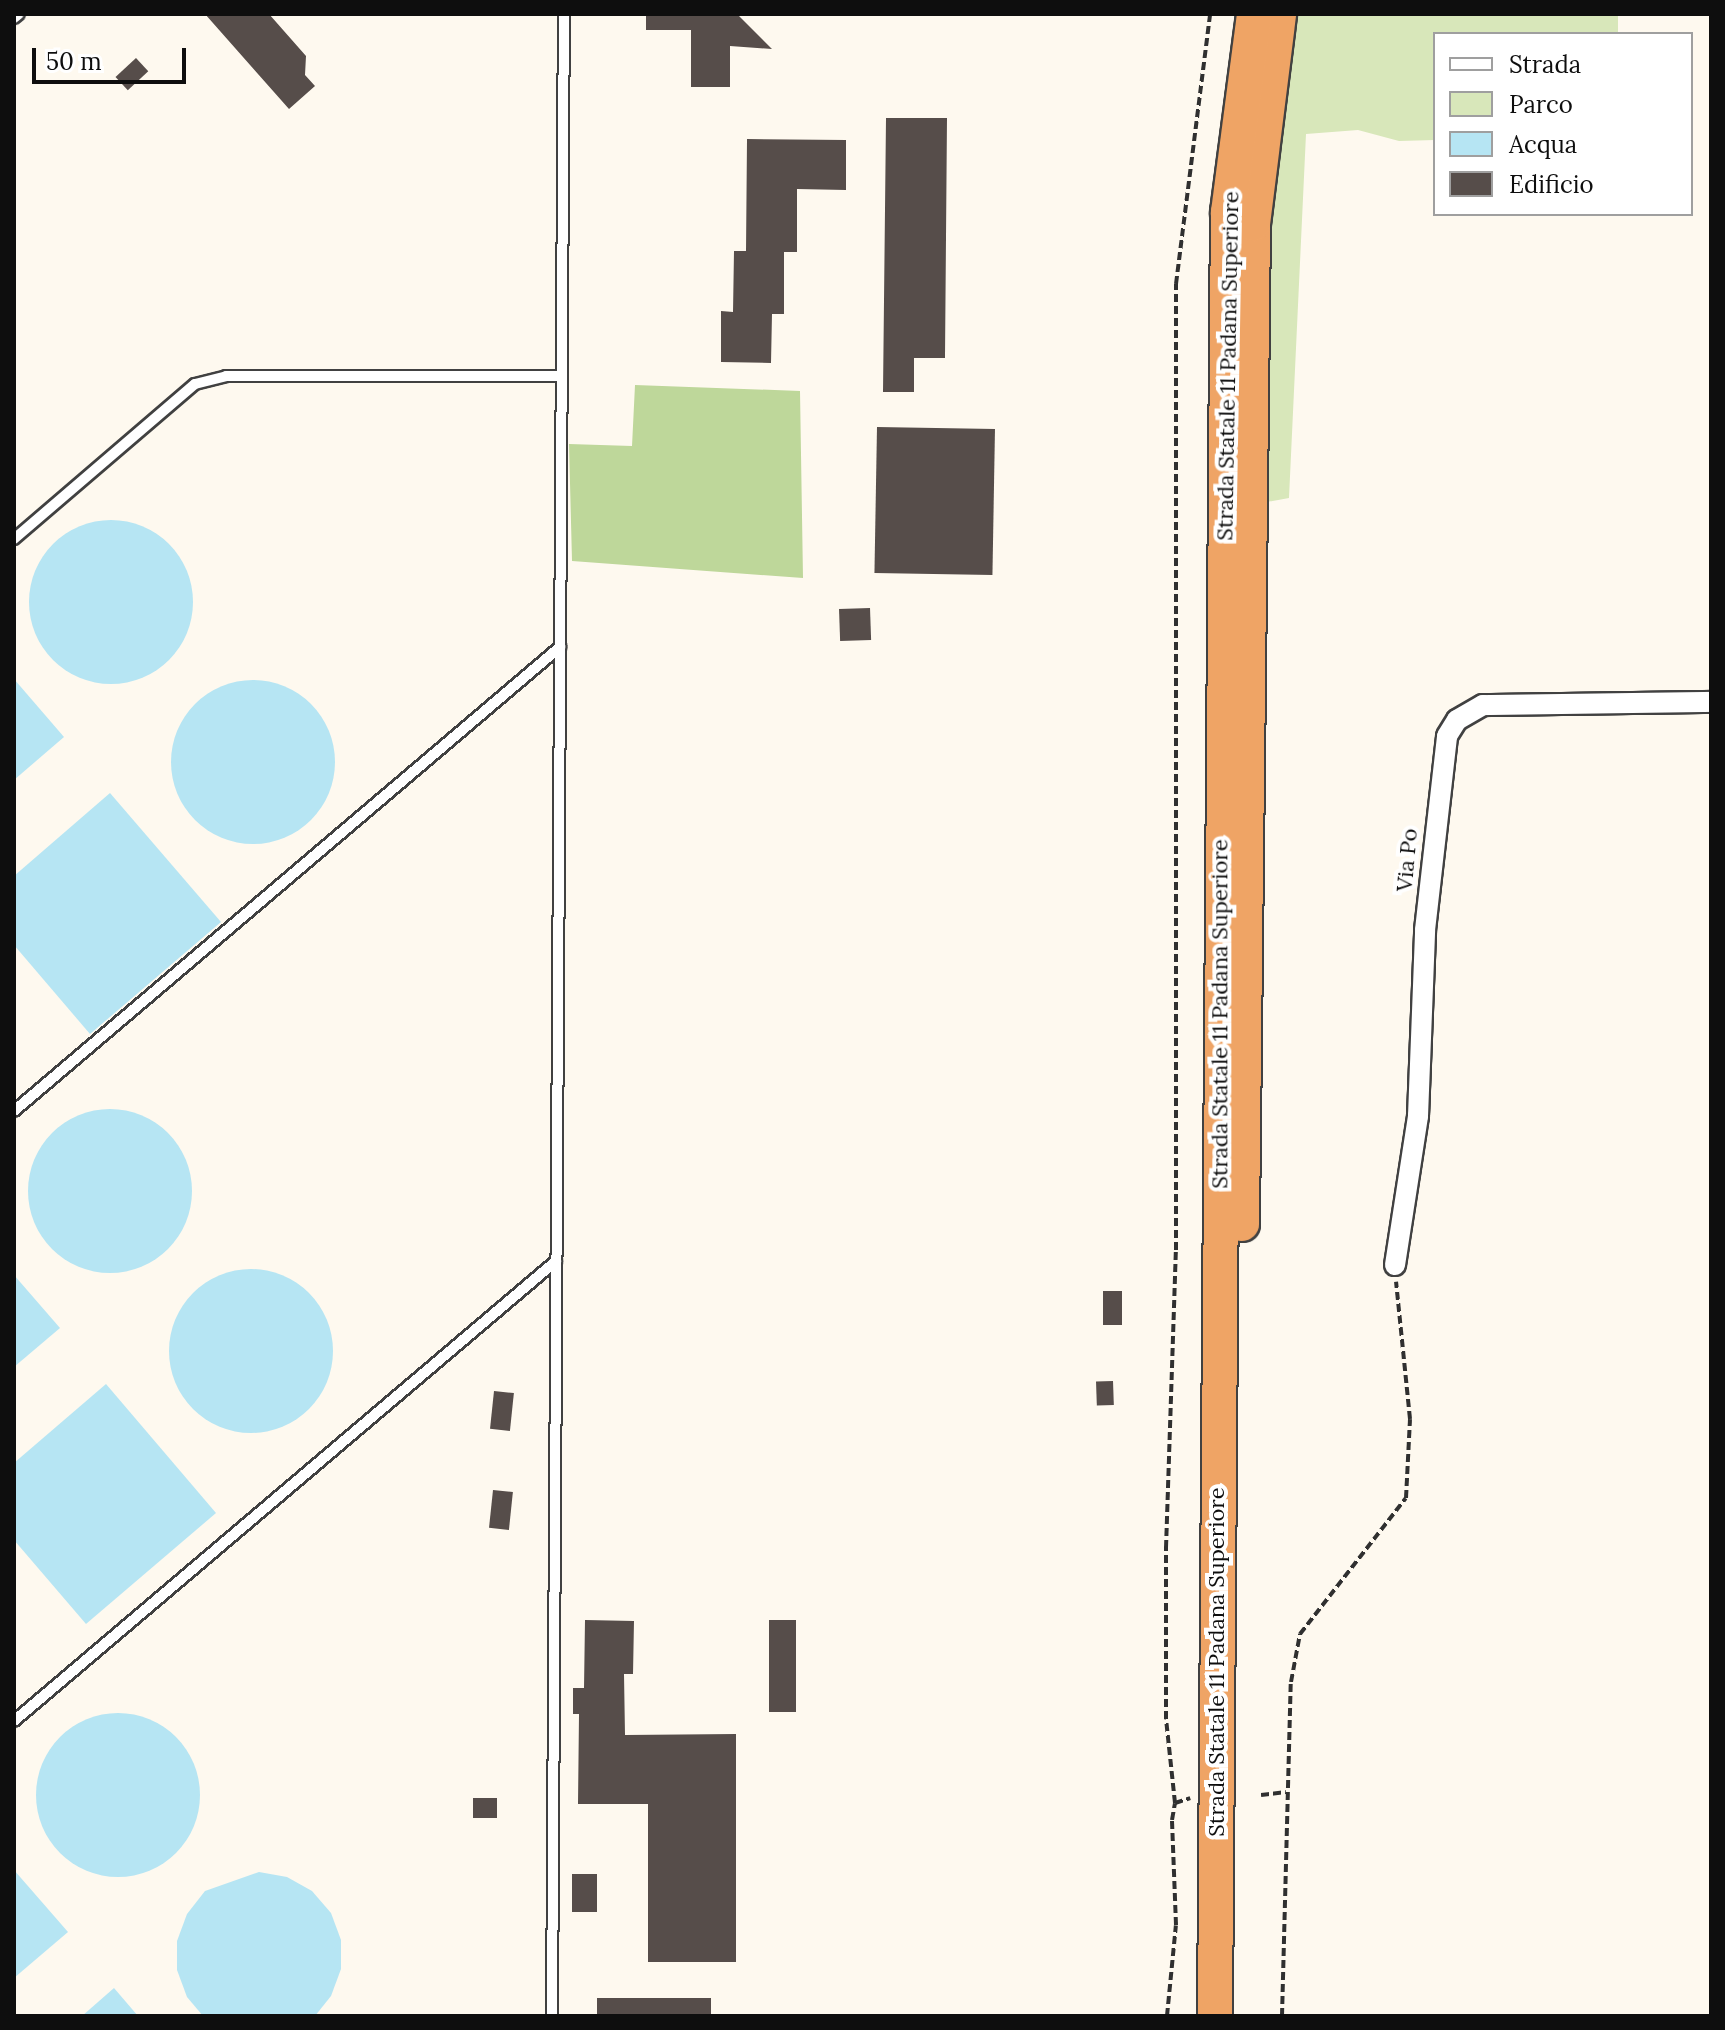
<!DOCTYPE html>
<html>
<head>
<meta charset="utf-8">
<style>
	body { margin:0 }
	#map { position:relative; width:1725px; height:2030px; overflow:hidden; background:#fef9ef; font-family:Lora,serif }
	div>[style] { position:absolute }
	[style*='--x'] { left:calc(var(--x)*1px); top:calc(var(--y)*1px); width:calc(var(--w)*1px); rotate:calc(var(--a)*1deg) }
	.green>* { inset:0; background:#d8e7ba }
	.forest>* { inset:0; background:#bed79a }
	.water>* { inset:0; background:#b6e5f3 }
	.round { border-radius:50% }
	.building>* { inset:0; background:#564d4a; transform-origin:0 0 }
	.path>* { height:4px; margin-top:-2px; transform-origin:0; background:repeating-linear-gradient(90deg,#303030 0 8px,transparent 0 12px) }
	.roads { filter:drop-shadow(2px 0 #414141) drop-shadow(-2px 0 #414141) drop-shadow(0 2px #414141) drop-shadow(0 -2px #414141) }
	.service>* { height:10px; margin:-5px; padding:0 5px; transform-origin:5px; border-radius:5px; background:#fff }
	.minor>* { height:20px; margin:-10px; padding:0 10px; transform-origin:10px; border-radius:10px; background:#fff }
	.trunk>* { height:34px; margin:-17px; padding:0 17px; transform-origin:17px; border-radius:17px; background:#efa465 }
	span { translate:-50% -50%; white-space:nowrap; text-align:center; line-height:1.15; -webkit-text-stroke:8px #fff; paint-order:stroke }
	.street-label { font-size:22px; color:#0e0e0e }
	.frame { position:absolute; inset:0; border:16px solid #0e0e0e; pointer-events:none }
	.legend { position:absolute; left:1433px; top:32px; width:260px; height:184px; box-sizing:border-box; background:#fff; border:2px solid #9f9f9f; margin:0; padding:10px 14px; list-style:none; font-size:24px; color:#0e0e0e }
	.legend li { display:flex; align-items:center; gap:16px; height:40px }
	.legend b { width:40px; border:2px solid #9f9f9f }
	.scale { position:absolute; left:32px; top:48px; width:154px; height:36px; box-sizing:border-box; border:4px solid #0e0e0e; border-top:0; padding-left:10px; font-size:24px; line-height:28px; white-space:nowrap; color:#0e0e0e; -webkit-text-stroke:6px #fff; paint-order:stroke }
</style>
</head>
<body>
<div id="map">
	<div class="green">
		<div style="clip-path:polygon(1292px 14px,1618px 14px,1618px 34px,1435px 34px,1435px 140px,1399px 141px,1358px 130px,1306px 134px,1289px 498px,1261px 503px,1271px 169px)"></div>
	</div>
	<div class="forest">
		<div style="clip-path:polygon(635px 385px,800px 391px,803px 578px,572px 561px,569px 444px,632px 446px)"></div>
	</div>
	<div class="water">
		<div class="round" style="left:29px;top:520px;width:164px;height:164px"></div>
		<div style="clip-path:polygon(14px 679px,64px 737px,14px 780px)"></div>
		<div class="round" style="left:171px;top:680px;width:164px;height:164px"></div>
		<div style="clip-path:polygon(110px 793px,221px 922px,90px 1034px,14px 945px,14px 876px)"></div>
		<div class="round" style="left:28px;top:1109px;width:164px;height:164px"></div>
		<div class="round" style="left:169px;top:1269px;width:164px;height:164px"></div>
		<div style="clip-path:polygon(14px 1275px,60px 1328px,14px 1367px)"></div>
		<div style="clip-path:polygon(106px 1384px,216px 1513px,86px 1624px,14px 1540px,14px 1463px)"></div>
		<div class="round" style="left:36px;top:1713px;width:164px;height:164px"></div>
		<div style="clip-path:polygon(14px 1870px,68px 1932px,14px 1978px)"></div>
		<div style="clip-path:polygon(259px 1872px,287px 1877px,312px 1891px,331px 1913px,341px 1940px,341px 1969px,331px 1996px,315px 2016px,203px 2016px,187px 1997px,177px 1970px,177px 1941px,187px 1914px,205px 1891px)"></div>
		<div style="clip-path:polygon(114px 1988px,138px 2016px,82px 2016px)"></div>
	</div>
	<div class="building">
		<div style="clip-path:polygon(205px 14px,269px 14px,306px 56px,305px 75px,315px 86px,289px 109px)"></div>
		<div style="clip-path:polygon(646px 14px,737px 14px,772px 49px,730px 46px,730px 87px,691px 87px,691px 30px,646px 30px)"></div>
		<div style="left:136px;top:58px;width:18px;height:28px;rotate:47deg"></div>
		<div style="clip-path:polygon(886px 118px,947px 118px,945px 358px,914px 358px,914px 392px,883px 392px)"></div>
		<div style="clip-path:polygon(747px 139px,846px 140px,846px 190px,797px 189px,797px 252px,784px 252px,784px 314px,772px 314px,771px 363px,721px 362px,721px 311px,733px 312px,734px 251px,746px 251px)"></div>
		<div style="left:877px;top:427px;width:118px;height:146px;rotate:1deg"></div>
		<div style="left:870px;top:608px;width:32px;height:31px;rotate:88deg"></div>
		<div style="left:1103px;top:1291px;width:19px;height:34px"></div>
		<div style="left:1113px;top:1381px;width:24px;height:17px;rotate:88deg"></div>
		<div style="left:494px;top:1391px;width:20px;height:38px;rotate:6deg"></div>
		<div style="left:493px;top:1490px;width:20px;height:38px;rotate:6deg"></div>
		<div style="clip-path:polygon(585px 1620px,634px 1621px,633px 1674px,624px 1674px,625px 1735px,736px 1734px,736px 1962px,648px 1962px,648px 1804px,578px 1804px,579px 1714px,573px 1714px,573px 1688px,584px 1688px)"></div>
		<div style="left:769px;top:1620px;width:27px;height:92px"></div>
		<div style="left:473px;top:1798px;width:24px;height:20px"></div>
		<div style="left:572px;top:1874px;width:25px;height:38px"></div>
		<div style="left:597px;top:1998px;width:114px;height:18px"></div>
	</div>
	<div class="path">
		<div style="--x:1261;--y:1795;--w:25;--a:-7"></div>
		<div style="--x:1175;--y:1803;--w:84;--a:-96.1"></div>
		<div style="--x:1166;--y:1719;--w:171;--a:-90"></div>
		<div style="--x:1166;--y:1548;--w:298;--a:-88.1"></div>
		<div style="--x:1176;--y:1250;--w:966;--a:-90"></div>
		<div style="--x:1176;--y:284;--w:272;--a:-82.8"></div>
		<div style="--x:1167;--y:2016;--w:91;--a:-84.4"></div>
		<div style="--x:1176;--y:1925;--w:105;--a:-92.2"></div>
		<div style="--x:1172;--y:1820;--w:17;--a:-80"></div>
		<div style="--x:1175;--y:1803;--w:16;--a:-18"></div>
		<div style="--x:1282;--y:2016;--w:334;--a:-88.5"></div>
		<div style="--x:1291;--y:1682;--w:49;--a:-79.4"></div>
		<div style="--x:1300;--y:1634;--w:172;--a:-52.1"></div>
		<div style="--x:1406;--y:1498;--w:79;--a:-87.1"></div>
		<div style="--x:1410;--y:1419;--w:138;--a:-95.8"></div>
	</div>
	<div class="roads">
		<div class="service">
			<div style="--x:14;--y:18;--w:6;--a:-39"></div>
			<div style="--x:14;--y:539;--w:238;--a:-40.6"></div>
			<div style="--x:195;--y:384;--w:32;--a:-14"></div>
			<div style="--x:226;--y:376;--w:335;--a:0"></div>
			<div style="--x:14;--y:1111;--w:717;--a:-40.36"></div>
			<div style="--x:14;--y:1721;--w:711;--a:-40.32"></div>
			<div style="--x:552;--y:2016;--w:2002;--a:-89.66"></div>
		</div>
		<div class="minor">
			<div style="--x:1395;--y:1265;--w:151;--a:-81.2"></div>
			<div style="--x:1418;--y:1116;--w:186;--a:-87.8"></div>
			<div style="--x:1425;--y:930;--w:195;--a:-83.5"></div>
			<div style="--x:1447;--y:736;--w:19;--a:-58"></div>
			<div style="--x:1457;--y:720;--w:30;--a:-30"></div>
			<div style="--x:1483;--y:705;--w:228;--a:-0.8"></div>
		</div>
		<div class="trunk">
			<div style="--x:1242;--y:1224;--w:1000;--a:-89.37"></div>
			<div style="--x:1253;--y:224;--w:212;--a:-82.9"></div>
			<div style="--x:1215;--y:2016;--w:1804;--a:-89.59"></div>
			<div style="--x:1228;--y:212;--w:200;--a:-82.5"></div>
		</div>
	</div>
	<div class="street-label">
		<span style="left:1228px;top:366px;rotate:-89deg">Strada Statale 11 Padana Superiore</span>
		<span style="left:1407px;top:860px;rotate:-85deg">Via Po</span>
		<span style="left:1220px;top:1014px;rotate:-90deg">Strada Statale 11 Padana Superiore</span>
		<span style="left:1217px;top:1662px;rotate:-90deg">Strada Statale 11 Padana Superiore</span>
	</div>
	<div class="frame"></div>
	<ul class="legend">
	<li><b style="height:10px;background:#fff"></b>Strada</li>
	<li><b style="height:22px;background:#d8e7ba"></b>Parco</li>
	<li><b style="height:22px;background:#b6e5f3"></b>Acqua</li>
	<li><b style="height:22px;background:#564d4a"></b>Edificio</li>
	</ul>
	<div class="scale">50 m</div>
</div>
</body>
</html>
